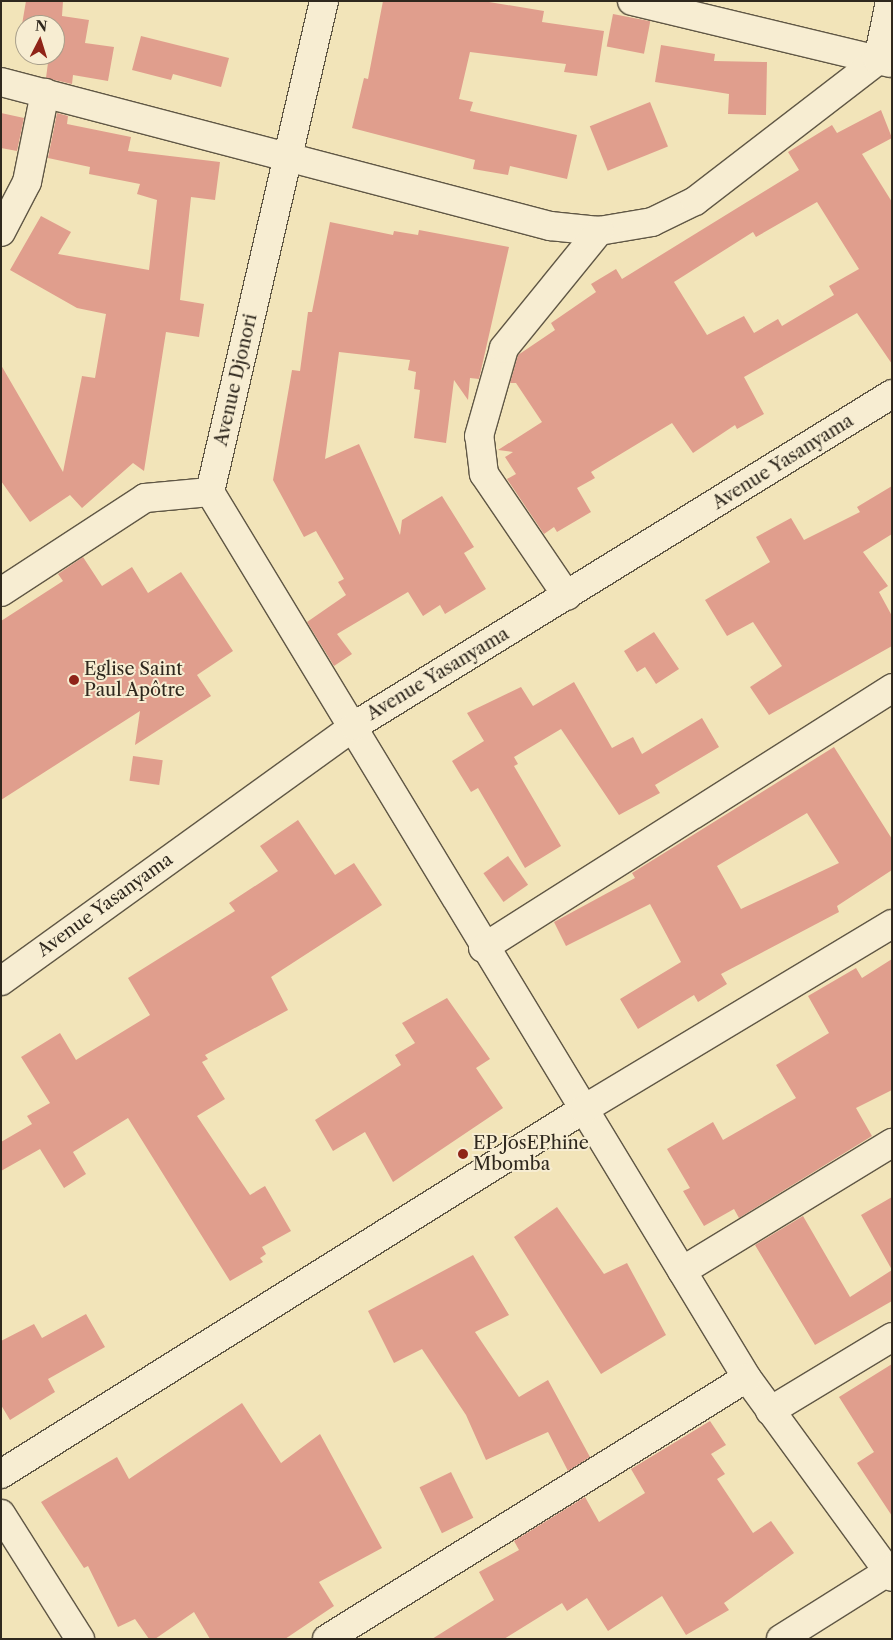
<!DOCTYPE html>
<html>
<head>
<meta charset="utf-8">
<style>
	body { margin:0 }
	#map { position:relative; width:893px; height:1640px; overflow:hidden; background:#f2e4b9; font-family:"Libre Caslon Text",serif }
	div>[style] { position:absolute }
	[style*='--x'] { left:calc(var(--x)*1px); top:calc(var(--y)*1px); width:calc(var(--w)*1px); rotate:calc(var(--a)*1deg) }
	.building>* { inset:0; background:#e09e8d; transform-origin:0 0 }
	.roads { filter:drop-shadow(1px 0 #605745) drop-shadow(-1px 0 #605745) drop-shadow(0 1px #605745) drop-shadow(0 -1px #605745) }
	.minor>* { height:28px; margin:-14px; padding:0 14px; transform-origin:14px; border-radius:14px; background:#f7edd2 }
	.dots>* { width:14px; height:14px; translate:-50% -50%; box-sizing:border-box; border:2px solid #f7edd2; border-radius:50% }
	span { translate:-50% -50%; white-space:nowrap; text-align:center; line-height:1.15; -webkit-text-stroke:4px #f7edd2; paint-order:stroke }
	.street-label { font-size:18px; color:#2f281e }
	.poi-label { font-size:18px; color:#2f281e }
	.left { translate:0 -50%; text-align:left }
	.frame { position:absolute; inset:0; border:2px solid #2f281e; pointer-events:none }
	.north { position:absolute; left:15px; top:15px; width:50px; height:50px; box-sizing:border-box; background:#f7edd2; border:1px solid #a79e8a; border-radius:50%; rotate:5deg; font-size:14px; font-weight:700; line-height:20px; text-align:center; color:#2f281e }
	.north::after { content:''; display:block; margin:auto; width:18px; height:22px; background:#8f2418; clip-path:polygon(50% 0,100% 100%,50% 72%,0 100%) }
</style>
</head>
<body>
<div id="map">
	<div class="building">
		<div style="clip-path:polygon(26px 1px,63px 1px,62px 16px,89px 20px,85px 43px,114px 47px,108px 81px,73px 75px,72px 84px,46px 78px,49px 55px,55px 55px,55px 25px,25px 25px,25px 49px,18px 48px)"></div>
		<div style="clip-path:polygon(383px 1px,483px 1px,544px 11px,542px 22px,604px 31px,597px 76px,564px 72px,566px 64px,470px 52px,459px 99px,473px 102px,470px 111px,577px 135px,567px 179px,510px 166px,508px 175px,473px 169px,475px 160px,352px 128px,364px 78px,368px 79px)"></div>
		<div style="left:613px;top:14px;width:38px;height:33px;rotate:11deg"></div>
		<div style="clip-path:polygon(141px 36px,229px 58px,221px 87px,173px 74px,171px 80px,132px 70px)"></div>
		<div style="clip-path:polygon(661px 45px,715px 54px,714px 61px,767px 62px,766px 115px,728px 114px,729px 94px,655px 82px)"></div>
		<div style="left:650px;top:102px;width:48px;height:65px;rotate:68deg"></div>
		<div style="clip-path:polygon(evenodd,881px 110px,892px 138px,862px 154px,892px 202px,892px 364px,857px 313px,744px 377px,764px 414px,737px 429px,735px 425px,693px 453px,672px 423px,591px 472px,595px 478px,577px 488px,591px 512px,557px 532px,554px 527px,544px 534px,507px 479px,516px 474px,505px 457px,513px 452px,498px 450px,542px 422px,516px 383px,510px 383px,518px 355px,555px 330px,551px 323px,596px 292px,591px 284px,616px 269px,622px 279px,799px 170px,788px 152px,832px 125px,837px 133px,881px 110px,817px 202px,859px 269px,829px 286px,834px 295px,782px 326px,778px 319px,754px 333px,744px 316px,707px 335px,674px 282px,753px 232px,756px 237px,817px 202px)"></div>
		<div style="clip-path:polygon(1px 113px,24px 118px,17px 151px,1px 148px)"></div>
		<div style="clip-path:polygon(57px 113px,68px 116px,67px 124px,131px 137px,128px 151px,220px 162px,215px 200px,191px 197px,180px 300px,204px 304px,199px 337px,166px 332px,144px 471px,133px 463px,82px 508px,70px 495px,30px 522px,1px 481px,1px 365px,63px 472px,82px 376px,95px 378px,106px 314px,77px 308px,10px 270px,41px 216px,71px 232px,58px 254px,149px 270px,157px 200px,137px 194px,140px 184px,89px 174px,90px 167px,48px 158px)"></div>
		<div style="clip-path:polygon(330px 222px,393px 235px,394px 231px,418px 235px,419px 230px,509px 247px,479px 379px,470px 378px,468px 400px,454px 380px,446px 443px,414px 438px,420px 390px,414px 389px,416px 372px,408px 370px,410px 360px,339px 352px,325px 459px,359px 444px,400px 535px,402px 520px,442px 496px,474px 547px,464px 553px,486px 589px,445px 614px,440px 605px,423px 616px,408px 592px,337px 634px,352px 654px,334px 666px,307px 622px,346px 595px,338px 582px,344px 579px,316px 531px,304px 537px,273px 480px,292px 370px,300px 371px,308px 312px,312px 312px)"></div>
		<div style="clip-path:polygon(892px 486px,892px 534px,863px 552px,888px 586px,879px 592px,892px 616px,892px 646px,769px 715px,750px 687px,782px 666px,753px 622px,727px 636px,705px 600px,770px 562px,756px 537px,791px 518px,804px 540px,860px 512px,857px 507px)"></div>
		<div style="clip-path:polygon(83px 557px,102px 586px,132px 567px,148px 593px,181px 572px,233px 651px,197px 675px,211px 696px,135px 745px,140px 711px,1px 800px,1px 621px,63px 581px,58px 574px)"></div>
		<div style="clip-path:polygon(654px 632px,679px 669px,656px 684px,645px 667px,637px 672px,624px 651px)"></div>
		<div style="clip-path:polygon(574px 682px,612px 748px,633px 737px,642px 754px,702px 718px,719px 747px,655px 785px,660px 793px,619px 815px,561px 729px,514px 757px,518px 764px,514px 766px,561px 846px,525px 868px,478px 788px,471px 792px,452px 761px,484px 741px,467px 713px,521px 687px,533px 706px)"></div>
		<div style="clip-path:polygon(evenodd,834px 747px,892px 839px,892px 870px,837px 906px,839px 912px,721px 974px,727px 984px,698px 1002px,694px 995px,638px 1029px,620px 999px,681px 962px,650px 904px,566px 946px,554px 922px,635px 878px,632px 873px,834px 747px,807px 813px,839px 863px,741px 909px,717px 866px,807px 813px)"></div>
		<div style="left:133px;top:756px;width:30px;height:25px;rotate:8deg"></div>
		<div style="clip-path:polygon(298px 820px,335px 875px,354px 863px,382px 905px,271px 977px,288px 1010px,205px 1055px,208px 1059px,202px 1062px,225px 1099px,197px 1116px,250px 1195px,265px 1186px,291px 1231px,262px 1247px,266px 1254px,260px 1258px,263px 1262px,230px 1281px,128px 1118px,73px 1152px,86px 1174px,64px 1188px,40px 1149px,1px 1171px,1px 1142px,32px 1124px,27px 1116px,50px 1103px,21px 1057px,60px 1033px,76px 1060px,150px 1015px,128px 978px,235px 911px,229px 903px,278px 871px,260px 846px)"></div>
		<div style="left:508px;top:856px;width:35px;height:30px;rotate:55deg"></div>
		<div style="clip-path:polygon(892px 959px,892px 1090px,856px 1108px,872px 1136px,739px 1218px,734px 1209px,704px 1226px,683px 1191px,690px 1188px,667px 1149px,713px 1122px,723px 1140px,796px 1098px,776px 1065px,829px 1033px,808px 996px,856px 968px,862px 978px)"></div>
		<div style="clip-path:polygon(447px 998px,490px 1059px,476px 1068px,503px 1108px,393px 1182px,365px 1132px,333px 1151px,315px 1120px,401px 1065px,395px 1055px,415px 1043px,402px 1023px)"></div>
		<div style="clip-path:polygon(892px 1197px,892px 1301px,815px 1345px,755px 1245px,803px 1216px,850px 1297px,892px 1270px,861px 1215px)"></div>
		<div style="clip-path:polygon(557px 1207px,604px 1274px,627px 1263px,666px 1335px,601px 1374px,514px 1237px)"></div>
		<div style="clip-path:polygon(473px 1255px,509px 1315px,475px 1332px,519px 1397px,548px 1380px,590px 1457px,568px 1471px,548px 1432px,486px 1460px,466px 1415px,422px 1349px,394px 1363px,368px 1311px)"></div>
		<div style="clip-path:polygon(86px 1314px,105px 1347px,48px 1379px,55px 1392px,10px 1420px,1px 1405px,1px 1341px,34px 1324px,42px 1338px)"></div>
		<div style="clip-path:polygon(892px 1364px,892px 1516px,857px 1463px,874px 1452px,839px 1397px)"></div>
		<div style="clip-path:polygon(242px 1403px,281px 1463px,320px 1434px,382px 1548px,319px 1582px,334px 1606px,285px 1639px,210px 1639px,194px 1612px,155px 1639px,149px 1639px,135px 1619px,118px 1627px,88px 1566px,84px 1568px,41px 1502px,117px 1457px,129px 1479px)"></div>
		<div style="clip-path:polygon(710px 1421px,726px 1445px,711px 1454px,725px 1474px,717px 1479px,753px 1533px,771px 1521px,794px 1553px,724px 1603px,729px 1610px,686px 1635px,662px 1596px,608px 1631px,587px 1598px,567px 1611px,562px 1603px,504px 1639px,432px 1639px,494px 1600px,479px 1572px,519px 1550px,514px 1541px,585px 1497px,599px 1522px,645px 1493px,631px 1469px)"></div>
		<div style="left:451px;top:1472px;width:51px;height:35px;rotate:64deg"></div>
	</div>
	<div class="roads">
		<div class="minor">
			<div style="--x:324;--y:1;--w:504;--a:103.07"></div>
			<div style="--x:210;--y:492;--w:1036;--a:58.78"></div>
			<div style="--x:747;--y:1378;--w:246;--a:53.9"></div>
			<div style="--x:632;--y:1;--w:265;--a:13.5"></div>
			<div style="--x:1;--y:82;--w:568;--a:14.7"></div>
			<div style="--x:550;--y:226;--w:49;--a:5.8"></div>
			<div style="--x:599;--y:231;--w:54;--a:-9.6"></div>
			<div style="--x:652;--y:222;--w:48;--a:-26"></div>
			<div style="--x:695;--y:201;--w:231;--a:-37.6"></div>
			<div style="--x:878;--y:60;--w:60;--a:-78.5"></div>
			<div style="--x:1;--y:232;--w:56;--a:-62.5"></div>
			<div style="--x:27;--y:182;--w:91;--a:-78.6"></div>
			<div style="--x:1;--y:592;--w:172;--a:-33.1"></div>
			<div style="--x:145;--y:498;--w:65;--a:-5.3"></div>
			<div style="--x:567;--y:596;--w:148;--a:-124.2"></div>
			<div style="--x:484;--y:474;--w:38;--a:-97"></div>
			<div style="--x:479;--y:436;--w:91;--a:-74.1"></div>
			<div style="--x:504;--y:348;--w:151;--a:-50.9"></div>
			<div style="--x:483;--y:948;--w:485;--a:-32.4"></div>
			<div style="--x:1;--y:981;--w:435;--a:-35.8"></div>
			<div style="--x:354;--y:726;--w:632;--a:-31.68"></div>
			<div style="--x:682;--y:1271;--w:246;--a:-31.4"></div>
			<div style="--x:770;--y:1411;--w:143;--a:-31.2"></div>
			<div style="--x:1;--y:1474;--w:688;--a:-32.05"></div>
			<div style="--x:584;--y:1109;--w:359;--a:-31"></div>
			<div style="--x:1;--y:1514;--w:148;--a:57.7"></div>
			<div style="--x:327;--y:1639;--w:494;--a:-31.9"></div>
			<div style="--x:781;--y:1639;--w:131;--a:-32.2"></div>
		</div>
	</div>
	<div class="dots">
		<div style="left:74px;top:680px;background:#8f2418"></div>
		<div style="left:463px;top:1154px;background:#8f2418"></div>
	</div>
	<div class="street-label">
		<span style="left:236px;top:380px;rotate:-77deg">Avenue Djonori</span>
		<span style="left:783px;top:462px;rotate:-32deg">Avenue Yasanyama</span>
		<span style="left:438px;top:674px;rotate:-31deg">Avenue Yasanyama</span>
		<span style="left:105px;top:905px;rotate:-36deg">Avenue Yasanyama</span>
	</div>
	<div class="poi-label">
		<span class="left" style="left:84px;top:680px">Eglise Saint<br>Paul Apôtre</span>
		<span class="left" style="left:473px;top:1154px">EP JosEPhine<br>Mbomba</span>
	</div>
	<div class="frame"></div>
	<div class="north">N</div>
</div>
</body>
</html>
